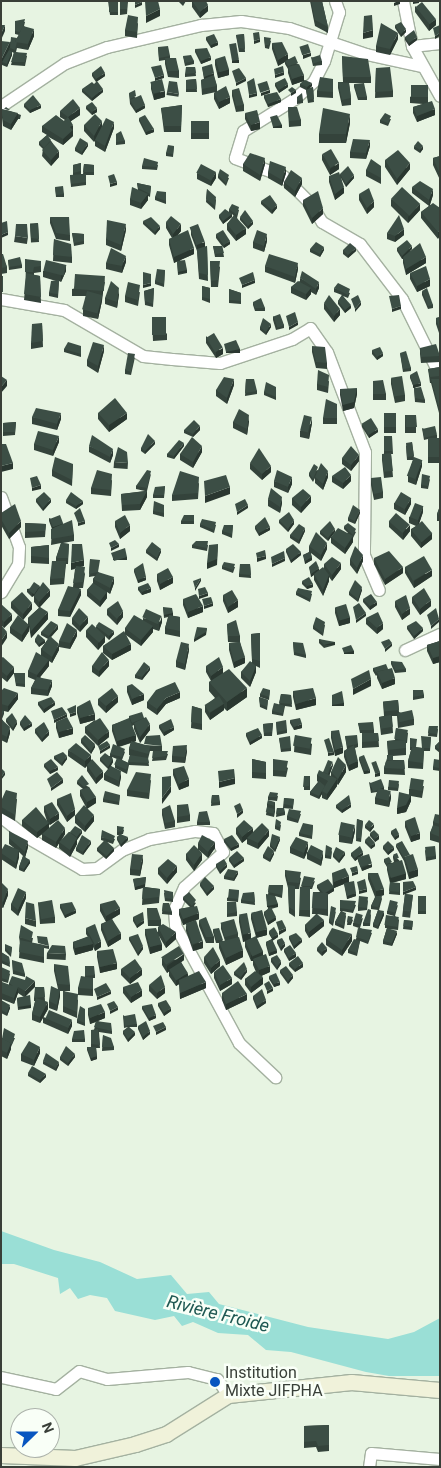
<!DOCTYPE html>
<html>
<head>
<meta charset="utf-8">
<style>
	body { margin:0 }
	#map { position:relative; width:441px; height:1468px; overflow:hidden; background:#e7f4e2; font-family:Roboto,sans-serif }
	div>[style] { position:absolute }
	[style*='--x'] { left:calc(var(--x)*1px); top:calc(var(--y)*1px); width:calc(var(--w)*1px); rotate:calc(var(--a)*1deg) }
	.water>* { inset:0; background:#9adfd6 }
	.roads { filter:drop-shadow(1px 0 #a4b1a0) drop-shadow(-1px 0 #a4b1a0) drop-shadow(0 1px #a4b1a0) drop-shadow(0 -1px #a4b1a0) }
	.street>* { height:11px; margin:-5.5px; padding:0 5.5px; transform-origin:5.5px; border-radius:5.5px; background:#fff }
	.secondary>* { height:15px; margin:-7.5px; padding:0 7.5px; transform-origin:7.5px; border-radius:7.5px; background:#f0f2da }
	.wall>* { inset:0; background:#34433b; transform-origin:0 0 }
	.shaded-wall>* { inset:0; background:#2a3730; transform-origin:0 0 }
	.building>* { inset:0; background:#3c4e45; transform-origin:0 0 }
	.dots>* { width:14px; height:14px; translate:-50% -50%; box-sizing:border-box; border:2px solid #f9fff7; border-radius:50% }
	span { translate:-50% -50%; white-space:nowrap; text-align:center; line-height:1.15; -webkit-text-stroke:5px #f9fff7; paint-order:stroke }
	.poi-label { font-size:16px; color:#393f38 }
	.left { translate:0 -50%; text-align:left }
	.water-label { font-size:18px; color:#1e5852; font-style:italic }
	.frame { position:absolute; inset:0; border:2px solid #393f38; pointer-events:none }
	.north { position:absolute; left:10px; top:1408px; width:50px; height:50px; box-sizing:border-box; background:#f9fff7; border:1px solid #acb2ab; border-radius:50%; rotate:68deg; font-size:14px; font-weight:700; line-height:20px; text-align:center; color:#393f38 }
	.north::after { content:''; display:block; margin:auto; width:18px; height:22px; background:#0856c0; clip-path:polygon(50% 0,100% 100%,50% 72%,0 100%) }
</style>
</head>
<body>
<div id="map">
	<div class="water">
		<div style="clip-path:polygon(1px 1231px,54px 1250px,100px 1262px,137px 1279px,171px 1275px,187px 1294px,209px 1292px,219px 1304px,308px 1327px,388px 1339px,414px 1332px,440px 1318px,440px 1376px,389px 1376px,366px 1372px,291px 1352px,266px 1350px,248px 1335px,218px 1333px,193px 1322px,182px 1326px,174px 1316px,155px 1320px,115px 1311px,107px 1298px,90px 1295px,78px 1299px,70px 1288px,60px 1294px,58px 1278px,14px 1264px,1px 1264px)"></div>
	</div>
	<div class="roads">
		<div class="street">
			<div style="--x:335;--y:1;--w:12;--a:70"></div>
			<div style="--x:339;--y:12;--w:51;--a:107"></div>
			<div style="--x:324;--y:61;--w:22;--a:117"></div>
			<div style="--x:314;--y:81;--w:27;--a:138"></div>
			<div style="--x:294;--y:99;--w:60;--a:147.9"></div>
			<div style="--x:243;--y:131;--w:28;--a:107"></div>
			<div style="--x:235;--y:158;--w:51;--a:20.6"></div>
			<div style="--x:283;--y:176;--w:40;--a:45"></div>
			<div style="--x:311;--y:204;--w:21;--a:59"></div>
			<div style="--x:322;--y:222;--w:44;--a:30.1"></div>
			<div style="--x:360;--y:244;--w:69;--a:52.6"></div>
			<div style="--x:402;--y:299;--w:86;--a:63.7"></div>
			<div style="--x:403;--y:1;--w:46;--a:78.7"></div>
			<div style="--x:412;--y:46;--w:57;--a:60.8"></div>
			<div style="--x:412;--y:46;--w:28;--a:-6"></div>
			<div style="--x:1;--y:106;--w:77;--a:-33.9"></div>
			<div style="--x:65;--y:63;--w:45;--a:-20.9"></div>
			<div style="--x:107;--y:47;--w:97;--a:-13.2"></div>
			<div style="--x:201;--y:25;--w:40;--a:-5.7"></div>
			<div style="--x:241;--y:21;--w:49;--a:8.3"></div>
			<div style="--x:289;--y:28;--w:81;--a:18.7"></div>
			<div style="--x:366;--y:54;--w:56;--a:12.3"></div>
			<div style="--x:1;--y:299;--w:64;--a:9.9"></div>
			<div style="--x:64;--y:310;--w:91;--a:30.2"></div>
			<div style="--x:143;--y:356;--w:29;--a:6"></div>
			<div style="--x:172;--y:359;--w:48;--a:4.8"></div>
			<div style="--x:220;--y:363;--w:76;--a:-18.4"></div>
			<div style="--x:292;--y:339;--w:21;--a:-31"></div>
			<div style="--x:310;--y:328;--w:29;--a:55"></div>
			<div style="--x:327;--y:352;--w:107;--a:69.2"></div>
			<div style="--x:365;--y:452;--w:103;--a:90.6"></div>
			<div style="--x:364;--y:555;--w:38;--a:67"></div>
			<div style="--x:1;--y:497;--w:53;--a:70.2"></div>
			<div style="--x:19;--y:547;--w:17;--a:93"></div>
			<div style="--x:18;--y:564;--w:33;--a:121"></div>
			<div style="--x:405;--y:650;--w:38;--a:-25"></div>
			<div style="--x:1;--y:817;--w:31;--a:38"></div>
			<div style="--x:25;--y:836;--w:66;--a:30.1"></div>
			<div style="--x:82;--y:869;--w:15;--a:-4"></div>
			<div style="--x:97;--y:868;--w:31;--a:-36"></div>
			<div style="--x:122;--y:850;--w:29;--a:-22"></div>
			<div style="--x:149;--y:839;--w:47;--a:-9.9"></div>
			<div style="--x:195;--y:831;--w:18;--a:6"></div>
			<div style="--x:213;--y:833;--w:21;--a:62"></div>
			<div style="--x:223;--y:852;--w:52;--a:138.1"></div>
			<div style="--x:184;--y:887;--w:24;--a:114"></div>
			<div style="--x:174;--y:909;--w:16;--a:86"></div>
			<div style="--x:175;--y:925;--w:134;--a:61.5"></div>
			<div style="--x:239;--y:1043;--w:50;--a:43.4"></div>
			<div style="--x:1;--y:1377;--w:56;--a:12.3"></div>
			<div style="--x:56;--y:1389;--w:29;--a:-38"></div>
			<div style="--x:79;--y:1371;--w:29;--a:16"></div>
			<div style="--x:107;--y:1379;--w:81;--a:-4.9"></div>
			<div style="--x:188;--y:1372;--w:30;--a:14"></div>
			<div style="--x:217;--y:1379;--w:19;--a:55"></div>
			<div style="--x:369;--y:1467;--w:14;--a:-82"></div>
			<div style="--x:371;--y:1453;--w:69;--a:5"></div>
		</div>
		<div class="secondary">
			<div style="--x:1;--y:1455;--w:74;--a:2.3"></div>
			<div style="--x:75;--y:1458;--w:62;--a:-13.1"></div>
			<div style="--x:135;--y:1444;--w:33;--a:-18"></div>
			<div style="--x:166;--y:1434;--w:73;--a:-32.2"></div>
			<div style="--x:228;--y:1395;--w:124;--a:-6"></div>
			<div style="--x:351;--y:1382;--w:89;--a:5.1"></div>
		</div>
	</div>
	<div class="wall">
		<div style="clip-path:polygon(108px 1px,118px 1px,118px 15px,110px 15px)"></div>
		<div style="clip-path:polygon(120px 1px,128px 1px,127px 14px,120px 15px)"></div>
		<div style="clip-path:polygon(178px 1px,186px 1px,183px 6px)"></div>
		<div style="clip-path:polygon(192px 1px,208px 11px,200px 18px,192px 7px)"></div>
		<div style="clip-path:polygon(310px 1px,322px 1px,328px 27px,328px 33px,315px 26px)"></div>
		<div style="clip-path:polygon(415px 6px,436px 25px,429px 31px,415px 12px)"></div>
		<div style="clip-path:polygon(15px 21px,25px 22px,24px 26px,34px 36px,28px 50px,17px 48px,16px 52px,27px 56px,25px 66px,11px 65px,14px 53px,12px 52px,12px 55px,7px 67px,2px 65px,2px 63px,10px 42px,17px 38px,19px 35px,15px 34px)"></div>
		<div style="clip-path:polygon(138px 23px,137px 38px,125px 36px,125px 30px)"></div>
		<div style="clip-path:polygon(395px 25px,406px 32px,401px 37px,395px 28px)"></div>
		<div style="clip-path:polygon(244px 34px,245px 52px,239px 52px,236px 35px)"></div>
		<div style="clip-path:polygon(206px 37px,218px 45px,211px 48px,206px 40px)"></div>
		<div style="clip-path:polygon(264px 37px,271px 41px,269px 49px,265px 48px)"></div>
		<div style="clip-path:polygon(405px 37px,417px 40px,409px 46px,405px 40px)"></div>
		<div style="clip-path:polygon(398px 39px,390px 55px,376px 52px,376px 46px)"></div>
		<div style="clip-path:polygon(272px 43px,288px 59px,298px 64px,304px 80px,312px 86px,310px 88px,313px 87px,314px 102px,308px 103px,306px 90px,300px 87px,300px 84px,303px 81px,292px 85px,288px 73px,288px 69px,285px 64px,285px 62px,278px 66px,272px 49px)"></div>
		<div style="clip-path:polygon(158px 47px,170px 56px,170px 58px,179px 71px,179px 78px,168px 77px,165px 64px,165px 60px,159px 61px)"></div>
		<div style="clip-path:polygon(195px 49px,211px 60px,201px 64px,195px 52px)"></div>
		<div style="clip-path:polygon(183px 56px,194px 61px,194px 64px,185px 66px)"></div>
		<div style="clip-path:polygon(342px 56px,371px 77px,371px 83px,349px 83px,351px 98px,351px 105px,342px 106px,338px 88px,338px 82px,343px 82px)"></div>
		<div style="clip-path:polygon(311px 57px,322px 61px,322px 65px,313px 66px)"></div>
		<div style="clip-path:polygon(215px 59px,229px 75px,218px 78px,215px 65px)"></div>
		<div style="clip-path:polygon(195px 67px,196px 76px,185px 77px,185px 74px)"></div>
		<div style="clip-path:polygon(202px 67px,214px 77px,217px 86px,217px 92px,230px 103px,219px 109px,214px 99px,214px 93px,216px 92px,202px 95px,201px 80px,204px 79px)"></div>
		<div style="clip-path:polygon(376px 68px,393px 91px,393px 97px,375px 98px)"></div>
		<div style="clip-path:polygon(92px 73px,105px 76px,96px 82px,92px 76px)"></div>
		<div style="clip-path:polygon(196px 79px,197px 92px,186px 92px,186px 80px)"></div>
		<div style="clip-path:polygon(333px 79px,333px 98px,317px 97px,317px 91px)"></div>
		<div style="clip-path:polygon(151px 83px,165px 97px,154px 100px,151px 89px)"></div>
		<div style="clip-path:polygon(275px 83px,288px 87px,279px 93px,275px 86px)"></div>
		<div style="clip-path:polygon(354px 84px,367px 97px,367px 100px,358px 100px,354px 87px)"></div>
		<div style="clip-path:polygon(428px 85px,428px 103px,435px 115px,417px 122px,413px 113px,413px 107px,423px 104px,410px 103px,410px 97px)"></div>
		<div style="clip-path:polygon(82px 89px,103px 92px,92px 101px,82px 92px)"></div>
		<div style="clip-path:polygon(232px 90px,244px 105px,244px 111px,236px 112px,232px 96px)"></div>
		<div style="left:167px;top:92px;width:12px;height:3px;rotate:9deg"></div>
		<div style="clip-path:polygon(129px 93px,136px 98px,145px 108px,136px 113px,130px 104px)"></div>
		<div style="clip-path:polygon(264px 95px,281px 102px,268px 107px,264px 98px)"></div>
		<div style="clip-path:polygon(297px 97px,303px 100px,303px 103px,297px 104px)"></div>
		<div style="clip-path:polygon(24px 104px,41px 108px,30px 113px,24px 107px)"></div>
		<div style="clip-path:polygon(182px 105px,181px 132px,164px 132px,161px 108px)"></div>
		<div style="clip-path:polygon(86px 106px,97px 112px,92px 115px,86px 109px)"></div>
		<div style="clip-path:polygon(288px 107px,301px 120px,301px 126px,289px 127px)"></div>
		<div style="clip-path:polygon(1px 109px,10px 111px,21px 115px,20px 119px,18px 119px,11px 130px,3px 126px)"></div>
		<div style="clip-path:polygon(60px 111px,80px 115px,71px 121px,73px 136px,63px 145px,47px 136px,51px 141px,59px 157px,51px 166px,42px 156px,43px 149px,39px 145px,39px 142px,47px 135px,42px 132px,42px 126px,64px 121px,65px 120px,60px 117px)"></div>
		<div style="clip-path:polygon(245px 113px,260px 129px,251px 131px,245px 119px)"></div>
		<div style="clip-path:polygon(139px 118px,154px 132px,146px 135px,139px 121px)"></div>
		<div style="clip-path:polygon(391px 119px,388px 126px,380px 123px,380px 120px)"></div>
		<div style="left:191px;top:121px;width:18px;height:18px"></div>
		<div style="clip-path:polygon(350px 123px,346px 143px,319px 143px,319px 134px)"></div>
		<div style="clip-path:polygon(84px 125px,114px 128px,105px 152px,95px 146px,95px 140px,97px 137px,94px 142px,84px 131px)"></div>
		<div style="clip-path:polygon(116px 134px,125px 141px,125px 144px,116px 145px)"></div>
		<div style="clip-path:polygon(88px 146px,82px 155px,75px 151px,75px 148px)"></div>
		<div style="clip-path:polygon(174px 146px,173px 157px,166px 156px,166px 153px)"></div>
		<div style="clip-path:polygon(370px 146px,366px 159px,350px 158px,350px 152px)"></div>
		<div style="clip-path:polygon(414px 146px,423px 149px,420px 153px,414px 149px)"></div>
		<div style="clip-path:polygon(322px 154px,339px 169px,330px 175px,322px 160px)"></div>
		<div style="clip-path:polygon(440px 156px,440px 180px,433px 165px,433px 158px)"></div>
		<div style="clip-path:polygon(385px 160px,410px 169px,397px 185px,385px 167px)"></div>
		<div style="clip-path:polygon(81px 163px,81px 174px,83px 174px,84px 164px,94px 165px,94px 175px,86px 175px,86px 185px,71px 187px,70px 175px,73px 175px,73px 165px)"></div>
		<div style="clip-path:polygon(243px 164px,265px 164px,260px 181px,243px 171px)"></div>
		<div style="clip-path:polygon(158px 165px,157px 170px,142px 169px,142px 166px)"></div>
		<div style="clip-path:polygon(381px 166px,381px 184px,366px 176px,366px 170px)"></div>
		<div style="clip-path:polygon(268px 172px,286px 173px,282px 186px,268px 178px)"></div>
		<div style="clip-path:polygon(197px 173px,216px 178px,211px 186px,197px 179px)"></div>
		<div style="clip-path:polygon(340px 174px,354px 178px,346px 187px,341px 178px,344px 193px,335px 200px,329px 182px,329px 176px,340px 177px)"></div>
		<div style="clip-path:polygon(218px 175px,229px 178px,226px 186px,218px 178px)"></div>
		<div style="clip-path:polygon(284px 182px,302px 184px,295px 197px,284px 188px)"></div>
		<div style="clip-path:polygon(137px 183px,151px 186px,150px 197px,148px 196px,148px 200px,141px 209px,130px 205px,130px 199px,138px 190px)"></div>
		<div style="clip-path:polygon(55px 187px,64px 194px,64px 197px,56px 197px)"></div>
		<div style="clip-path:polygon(412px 187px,433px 195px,430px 205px,440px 208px,438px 239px,421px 218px,421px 212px,429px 206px,412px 193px)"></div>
		<div style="clip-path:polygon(207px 189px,216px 200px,215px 210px,206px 202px)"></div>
		<div style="clip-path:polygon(166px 192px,166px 204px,155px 200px,155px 197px)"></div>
		<div style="clip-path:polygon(359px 194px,374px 207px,367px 214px,359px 200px)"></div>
		<div style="clip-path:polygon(391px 199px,420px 210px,408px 223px,391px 206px)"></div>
		<div style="clip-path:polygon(303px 200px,323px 214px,312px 224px,303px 206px)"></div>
		<div style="clip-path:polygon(261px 201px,277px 208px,272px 214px,261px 204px)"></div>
		<div style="clip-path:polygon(229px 209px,239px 210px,237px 218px,246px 234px,236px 241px,227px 230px,227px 224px,234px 216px,232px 214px,232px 217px,223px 224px,219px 218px,219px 215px,229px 212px)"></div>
		<div style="clip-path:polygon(50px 217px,70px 235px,70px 241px,56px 239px,50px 223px)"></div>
		<div style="clip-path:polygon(240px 217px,253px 224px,248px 229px,240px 220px)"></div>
		<div style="clip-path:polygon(143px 221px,160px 229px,155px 235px,143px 224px)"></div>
		<div style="clip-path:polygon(166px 222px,181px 231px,178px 235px,194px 254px,180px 260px,187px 273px,178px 275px,177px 261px,174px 263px,169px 245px,169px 239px,172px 238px,166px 228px)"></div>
		<div style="left:38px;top:223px;width:19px;height:8px;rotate:87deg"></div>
		<div style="clip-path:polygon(191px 229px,205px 247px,207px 246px,208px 281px,199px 279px,197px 251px,191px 235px)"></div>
		<div style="clip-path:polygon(126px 230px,121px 251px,106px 245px,106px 239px)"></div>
		<div style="clip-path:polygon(72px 233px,84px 234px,84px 244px,74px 246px)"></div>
		<div style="clip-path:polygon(387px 233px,404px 235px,395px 242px,387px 239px)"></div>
		<div style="clip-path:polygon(216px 234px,230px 244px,224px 248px,222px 246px,224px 257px,215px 257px,213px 246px,222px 246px,216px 238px)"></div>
		<div style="left:15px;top:236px;width:13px;height:6px;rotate:9deg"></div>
		<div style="clip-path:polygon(54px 239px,72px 257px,72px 263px,53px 261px)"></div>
		<div style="clip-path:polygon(267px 241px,264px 252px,253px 248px,253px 242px)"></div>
		<div style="clip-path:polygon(397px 248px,412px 249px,410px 251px,426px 263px,406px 275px,403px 263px,403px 259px,402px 259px,397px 251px)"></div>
		<div style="clip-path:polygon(310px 249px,324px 250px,320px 257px,310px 252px)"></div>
		<div style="clip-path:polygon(343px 250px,356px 251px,348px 258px,343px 254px)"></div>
		<div style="clip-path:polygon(1px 254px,7px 267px,7px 273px,1px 274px)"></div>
		<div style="clip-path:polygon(25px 259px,41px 266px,41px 272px,34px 273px,34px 275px,40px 276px,41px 303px,24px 300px,26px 278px)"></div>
		<div style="clip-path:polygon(8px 260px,22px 265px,22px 268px,9px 270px)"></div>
		<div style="clip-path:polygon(210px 261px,220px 267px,218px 287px,211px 287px)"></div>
		<div style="clip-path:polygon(126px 262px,122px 273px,106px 269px,106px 263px)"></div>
		<div style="clip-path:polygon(265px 266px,298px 269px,295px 283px,265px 272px)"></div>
		<div style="clip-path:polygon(165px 270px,164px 287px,155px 284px,155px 281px)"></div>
		<div style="clip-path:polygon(43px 271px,66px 271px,61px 282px,59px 281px,58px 298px,49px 296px,49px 293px,56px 281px,43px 277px)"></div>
		<div style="clip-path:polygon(410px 273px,430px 286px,417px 292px,410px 279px)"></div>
		<div style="clip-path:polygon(300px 278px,319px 288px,316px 295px,311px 292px,311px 294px,306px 300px,291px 293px,291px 287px,300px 281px)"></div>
		<div style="clip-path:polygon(105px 282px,102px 296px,102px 301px,98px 319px,83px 316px,83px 310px,86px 296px,72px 296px,72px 289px)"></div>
		<div style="clip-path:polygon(202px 286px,210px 288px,210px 303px,202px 300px)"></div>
		<div style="clip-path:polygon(154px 288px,153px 307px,145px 305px,144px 291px)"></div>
		<div style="clip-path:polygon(334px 288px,350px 293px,348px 298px,343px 296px,351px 308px,345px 313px,338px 304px,338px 301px,342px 295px,334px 292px)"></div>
		<div style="clip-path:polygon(229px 289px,241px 293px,241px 304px,229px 303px)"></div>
		<div style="clip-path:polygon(422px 291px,433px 305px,433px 308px,428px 309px,422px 295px)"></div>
		<div style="clip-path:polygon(140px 292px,138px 306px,125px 302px,125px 296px)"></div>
		<div style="clip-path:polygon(119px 294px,117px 308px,105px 304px,105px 298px)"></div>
		<div style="clip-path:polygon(253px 302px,265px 308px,265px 311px,255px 311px,253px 305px)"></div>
		<div style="clip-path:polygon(324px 303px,340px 315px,334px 322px,324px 309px)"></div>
		<div style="clip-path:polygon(273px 316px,284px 325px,284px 328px,276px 330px,273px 320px)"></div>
		<div style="clip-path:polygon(152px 317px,167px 334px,167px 340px,153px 341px)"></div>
		<div style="clip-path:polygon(440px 317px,440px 336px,436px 324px,436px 318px)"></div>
		<div style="clip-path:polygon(42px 323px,43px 347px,31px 349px,31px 343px)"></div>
		<div style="clip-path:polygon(260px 327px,271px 327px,266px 335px,260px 330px)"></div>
		<div style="clip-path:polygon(206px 336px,223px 354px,216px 358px,206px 343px)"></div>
		<div style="clip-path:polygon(81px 346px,81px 357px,64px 352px,64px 349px)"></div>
		<div style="clip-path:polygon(312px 346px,327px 363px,327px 369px,316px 368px,312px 352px)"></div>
		<div style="clip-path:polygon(420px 348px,440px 355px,440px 362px,421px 363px,420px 354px)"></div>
		<div style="clip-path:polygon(372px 350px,383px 356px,377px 360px,372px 354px)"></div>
		<div style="clip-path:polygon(104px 351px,98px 373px,87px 366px,87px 360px)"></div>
		<div style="clip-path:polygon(400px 353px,411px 368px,411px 371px,403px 372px)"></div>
		<div style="clip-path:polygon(135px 357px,131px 375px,125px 374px,125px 370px)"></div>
		<div style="clip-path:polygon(440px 367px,440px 413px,439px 413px,431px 383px,430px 383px,428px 369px)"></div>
		<div style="clip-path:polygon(410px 375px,421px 386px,415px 387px,425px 400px,425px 403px,415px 402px,414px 388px,410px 378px)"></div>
		<div style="clip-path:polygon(391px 378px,405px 395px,405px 401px,395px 403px,391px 384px)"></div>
		<div style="clip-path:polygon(246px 379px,257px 391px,257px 394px,245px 396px)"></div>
		<div style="clip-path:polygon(329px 381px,328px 393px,317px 390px,317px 384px)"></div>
		<div style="clip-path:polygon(373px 381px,386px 394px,386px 400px,373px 400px)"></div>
		<div style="clip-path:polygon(234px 385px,227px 404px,216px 396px,216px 390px)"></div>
		<div style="clip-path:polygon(276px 387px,276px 400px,264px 395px,264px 392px)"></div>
		<div style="clip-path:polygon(340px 389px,357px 394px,354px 408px,343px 411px,340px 395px)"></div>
		<div style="clip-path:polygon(337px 404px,337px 424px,323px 424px,323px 418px)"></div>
		<div style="clip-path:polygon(98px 413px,127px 419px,109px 432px,98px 419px)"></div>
		<div style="left:384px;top:413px;width:12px;height:20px"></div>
		<div style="left:405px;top:415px;width:11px;height:18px"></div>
		<div style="clip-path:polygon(32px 417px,61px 419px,57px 430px,32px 424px)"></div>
		<div style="clip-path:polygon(249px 421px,247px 435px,233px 428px,233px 422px)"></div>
		<div style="clip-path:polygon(16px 422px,15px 435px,3px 436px,3px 423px)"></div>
		<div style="clip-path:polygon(312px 423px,309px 439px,300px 437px,300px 431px)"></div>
		<div style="clip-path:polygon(362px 424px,378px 432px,369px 438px,362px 427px)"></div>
		<div style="clip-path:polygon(422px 428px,437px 435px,437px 438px,439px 438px,439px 463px,428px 463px,428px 439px,424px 440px)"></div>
		<div style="clip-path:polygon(184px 430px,200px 430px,193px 437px,184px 433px)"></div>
		<div style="clip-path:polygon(384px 436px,392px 436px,393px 454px,391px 454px,393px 477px,384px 478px,382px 460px,382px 454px,384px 454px)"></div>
		<div style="clip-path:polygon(59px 442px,53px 456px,34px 450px,34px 444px)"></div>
		<div style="clip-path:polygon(412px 442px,414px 458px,422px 466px,416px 485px,408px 482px,408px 476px,413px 460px,407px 460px,406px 446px)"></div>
		<div style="clip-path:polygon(155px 444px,145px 454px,141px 451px,141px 448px)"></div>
		<div style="clip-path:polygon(89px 446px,113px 455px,110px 463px,89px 452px)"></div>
		<div style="clip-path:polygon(184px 446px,174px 459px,167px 457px,167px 454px)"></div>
		<div style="clip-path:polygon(202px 452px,193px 468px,180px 460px,180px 454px)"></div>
		<div style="clip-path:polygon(342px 458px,359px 461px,351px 471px,342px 464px)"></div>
		<div style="left:114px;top:462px;width:14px;height:6px;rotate:4deg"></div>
		<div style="clip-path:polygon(250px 463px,271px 472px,262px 480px,250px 469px)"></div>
		<div style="clip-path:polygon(73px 464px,72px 486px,52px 476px,52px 470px)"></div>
		<div style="clip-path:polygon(318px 470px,328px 477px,323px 490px,315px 483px,315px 478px,313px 482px,309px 476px,309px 473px)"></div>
		<div style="clip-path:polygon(151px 474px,147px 491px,147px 497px,140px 510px,122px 511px,121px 494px,145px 491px,136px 489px,136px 486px)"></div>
		<div style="clip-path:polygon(332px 476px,351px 481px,343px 489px,332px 482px)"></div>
		<div style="clip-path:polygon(371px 478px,383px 492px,383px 498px,374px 500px,371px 485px)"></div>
		<div style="clip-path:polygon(430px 479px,428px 489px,421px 488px,421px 485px)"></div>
		<div style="clip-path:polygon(112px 480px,111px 496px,91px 494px,91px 488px)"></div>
		<div style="clip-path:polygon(274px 481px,292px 484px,288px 493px,274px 487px)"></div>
		<div style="clip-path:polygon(199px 483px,198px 499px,172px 501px,172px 495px)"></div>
		<div style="clip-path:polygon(165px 486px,164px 498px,153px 498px,153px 495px)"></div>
		<div style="clip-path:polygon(292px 498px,311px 502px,301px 513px,292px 505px)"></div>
		<div style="clip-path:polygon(36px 499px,51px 502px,43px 511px,36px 502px)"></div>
		<div style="clip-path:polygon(268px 499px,282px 503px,280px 513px,268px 506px)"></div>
		<div style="clip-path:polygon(66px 500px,83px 504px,76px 509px,66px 503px)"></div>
		<div style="clip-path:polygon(394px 503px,411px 504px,405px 515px,394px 509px)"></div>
		<div style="clip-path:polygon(164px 505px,164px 517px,153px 514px,153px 511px)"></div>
		<div style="clip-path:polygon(440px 506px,440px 521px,437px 521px,437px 514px)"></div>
		<div style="clip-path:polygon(423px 512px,419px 524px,432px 539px,421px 548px,411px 536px,411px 529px,416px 526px,409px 523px,409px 517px)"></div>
		<div style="clip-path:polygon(1px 513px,21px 527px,9px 539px,1px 525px)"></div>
		<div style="clip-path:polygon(360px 513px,355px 524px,348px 521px,348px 518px)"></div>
		<div style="clip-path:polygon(49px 518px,63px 524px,74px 535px,74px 541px,63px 543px,69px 544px,68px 564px,66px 564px,64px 584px,50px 585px,50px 579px,56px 561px,56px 558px,61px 543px,51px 545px,52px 529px,49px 521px)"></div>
		<div style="clip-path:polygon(194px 519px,194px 524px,181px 524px,181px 521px)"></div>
		<div style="clip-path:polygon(279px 520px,294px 524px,288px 532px,279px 523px)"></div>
		<div style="clip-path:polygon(115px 521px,130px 531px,120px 539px,115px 527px)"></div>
		<div style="clip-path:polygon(389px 521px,410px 531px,403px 540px,389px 527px)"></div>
		<div style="clip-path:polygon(25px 523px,46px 524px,45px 537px,25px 538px)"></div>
		<div style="clip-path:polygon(200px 524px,216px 525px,214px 533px,200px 527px)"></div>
		<div style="clip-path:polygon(233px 525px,232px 538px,222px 534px,222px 531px)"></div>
		<div style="clip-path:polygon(255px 526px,270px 530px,259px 536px,255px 529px)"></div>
		<div style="clip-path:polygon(344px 526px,356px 532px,353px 538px,353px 542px,345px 554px,331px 543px,331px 537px,348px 533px,344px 529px)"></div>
		<div style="clip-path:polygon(305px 531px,299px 544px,290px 538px,290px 535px)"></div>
		<div style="clip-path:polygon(320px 531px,335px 532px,328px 541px,320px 534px)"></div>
		<div style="clip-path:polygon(49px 545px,49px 564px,31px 563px,31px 547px)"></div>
		<div style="clip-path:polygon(192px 545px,208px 545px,207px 551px,192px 548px)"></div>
		<div style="clip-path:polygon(309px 546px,327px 549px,321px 561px,311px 553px,312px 560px,305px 564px,303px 555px,309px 552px)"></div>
		<div style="clip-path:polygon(286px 549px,301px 555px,291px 563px,286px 552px)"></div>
		<div style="clip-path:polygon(146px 550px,161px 552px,157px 561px,146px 553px)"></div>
		<div style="clip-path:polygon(374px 558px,403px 573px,385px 585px,374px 564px)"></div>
		<div style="clip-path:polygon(90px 559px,99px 573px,114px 583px,110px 594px,107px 592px,107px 598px,100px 607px,87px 596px,87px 590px,93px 583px,93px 579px,95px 576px,89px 577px)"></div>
		<div style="clip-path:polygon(350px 559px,363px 561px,357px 574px,350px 565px)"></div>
		<div style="clip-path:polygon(250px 564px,251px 578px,239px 577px,239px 574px)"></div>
		<div style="clip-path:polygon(324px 564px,341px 569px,332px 581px,329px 577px,329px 581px,323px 596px,314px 580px,314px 575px,311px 577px,309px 567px,319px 570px,324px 569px)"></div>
		<div style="clip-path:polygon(84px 566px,82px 567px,85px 574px,83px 588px,79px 588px,81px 595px,70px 617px,58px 616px,58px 610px,73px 587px,75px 569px,71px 570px)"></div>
		<div style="clip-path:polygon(222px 566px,235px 567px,233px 573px,222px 569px)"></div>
		<div style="clip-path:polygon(405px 567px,432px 576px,414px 588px,405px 573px)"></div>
		<div style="clip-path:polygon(134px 569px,146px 580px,138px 583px,134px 572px)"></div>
		<div style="clip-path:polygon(157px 574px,173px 583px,160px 590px,157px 581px)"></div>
		<div style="clip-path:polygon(302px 581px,313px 587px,307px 589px,302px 584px)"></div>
		<div style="clip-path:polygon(40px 587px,50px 596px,40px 607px,48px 619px,31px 638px,29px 627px,29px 631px,22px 642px,10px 633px,10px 627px,28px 624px,28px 618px,39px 608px,34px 602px,34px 596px,32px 597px,27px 592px,27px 589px)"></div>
		<div style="clip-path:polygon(138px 587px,151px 592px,142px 595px,138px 590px)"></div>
		<div style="clip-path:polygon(362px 590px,358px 602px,349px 595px,349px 592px)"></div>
		<div style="clip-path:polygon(296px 592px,312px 594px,310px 602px,296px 595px)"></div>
		<div style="clip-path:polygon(223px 595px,238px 607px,228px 613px,223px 601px)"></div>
		<div style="clip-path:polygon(412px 597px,431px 606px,420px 615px,412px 603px)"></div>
		<div style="clip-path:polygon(183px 599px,203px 612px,188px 618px,183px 605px)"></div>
		<div style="clip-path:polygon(363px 599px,377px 605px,370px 610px,363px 602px)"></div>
		<div style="clip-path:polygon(395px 601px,410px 614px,402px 620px,395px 607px)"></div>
		<div style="clip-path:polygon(11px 602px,32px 609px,23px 620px,11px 608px)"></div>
		<div style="clip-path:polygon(1px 604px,12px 620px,4px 628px,1px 625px)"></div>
		<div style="clip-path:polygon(163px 607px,173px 616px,180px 617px,180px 637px,165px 634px,165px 628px,168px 617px,164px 618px)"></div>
		<div style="clip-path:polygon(335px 607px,350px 623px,339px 626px,335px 613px)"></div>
		<div style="clip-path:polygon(107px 609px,123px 617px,117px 625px,107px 615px)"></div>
		<div style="clip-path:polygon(72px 618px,88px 623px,80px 632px,72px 624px)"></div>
		<div style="clip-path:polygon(143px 618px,162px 622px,159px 631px,153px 629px,153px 632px,141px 646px,126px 635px,131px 650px,112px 660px,103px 653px,103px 646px,125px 633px,125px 628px,143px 621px)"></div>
		<div style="clip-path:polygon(366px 618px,383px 629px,377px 634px,366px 624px)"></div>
		<div style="clip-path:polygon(227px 624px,240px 636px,240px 642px,245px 663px,234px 668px,229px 650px,229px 643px,239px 642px,228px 642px)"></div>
		<div style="clip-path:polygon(325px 625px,323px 636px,313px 629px,313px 626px)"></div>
		<div style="clip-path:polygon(96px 626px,114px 634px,109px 640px,105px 636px,105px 642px,98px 650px,86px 637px,86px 631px,96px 628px)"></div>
		<div style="clip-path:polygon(407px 626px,423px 631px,414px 639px,407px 629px)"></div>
		<div style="clip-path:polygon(58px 629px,51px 637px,59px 650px,52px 663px,49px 661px,49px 666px,40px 677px,52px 686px,48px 696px,31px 694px,31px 688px,35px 680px,28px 677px,28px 671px,41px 655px,41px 649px,48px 639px,41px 635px,41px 632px)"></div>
		<div style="clip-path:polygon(260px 633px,260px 668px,256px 666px,256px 672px,250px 687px,241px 678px,241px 672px,252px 662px,251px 634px)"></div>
		<div style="clip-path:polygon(77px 636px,70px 649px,59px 647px,59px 641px)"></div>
		<div style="clip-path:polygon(35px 639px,45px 640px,39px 647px,35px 642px)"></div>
		<div style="clip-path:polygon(319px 639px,335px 645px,324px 648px,319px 643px)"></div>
		<div style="clip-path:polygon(440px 641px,440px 662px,433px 664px,427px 651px,427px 645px)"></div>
		<div style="clip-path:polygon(293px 642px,306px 655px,306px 658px,294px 655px)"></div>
		<div style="clip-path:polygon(189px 650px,185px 670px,176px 667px,176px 661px)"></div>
		<div style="clip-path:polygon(1px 658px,14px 673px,7px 682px,1px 677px)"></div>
		<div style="clip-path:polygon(391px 661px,406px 669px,406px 672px,395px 673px,391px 664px)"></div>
		<div style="clip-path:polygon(92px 666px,109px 666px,99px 677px,92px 672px)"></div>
		<div style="clip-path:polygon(206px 666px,223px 673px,247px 697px,227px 711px,224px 708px,224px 710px,210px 720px,205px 712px,205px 706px,215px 698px,209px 691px,209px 682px,211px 681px,206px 672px)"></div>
		<div style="clip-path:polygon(373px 668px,388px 669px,395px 684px,382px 689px,377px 678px,377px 675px,376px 676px,373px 671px)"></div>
		<div style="clip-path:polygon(150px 670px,142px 680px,135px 678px,135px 675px)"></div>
		<div style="clip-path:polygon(14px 673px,25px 673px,25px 687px,16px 686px)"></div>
		<div style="clip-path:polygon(127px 686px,144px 700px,132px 705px,127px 692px)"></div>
		<div style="clip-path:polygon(270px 690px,269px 700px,260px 697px,260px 694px)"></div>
		<div style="clip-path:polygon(413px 690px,424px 695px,424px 698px,413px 700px)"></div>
		<div style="clip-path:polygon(1px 691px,18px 699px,8px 712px,4px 711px,4px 714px,2px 719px,10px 733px,7px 743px,1px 740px)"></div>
		<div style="clip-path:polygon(293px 691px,316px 705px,296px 710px,293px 697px)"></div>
		<div style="clip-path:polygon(281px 694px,291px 695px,292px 707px,285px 706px,283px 716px,272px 714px,272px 711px,279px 705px)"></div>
		<div style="clip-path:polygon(259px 697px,268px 700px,267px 710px,260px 707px)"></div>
		<div style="clip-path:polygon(180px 698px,166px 704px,157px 715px,147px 708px,147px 702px)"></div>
		<div style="clip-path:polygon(98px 699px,118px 702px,106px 713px,98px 705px)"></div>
		<div style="clip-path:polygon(398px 700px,399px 712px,414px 719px,414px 725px,398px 728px,397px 716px,392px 716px,393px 733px,381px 735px,379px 717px,384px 716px,383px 702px)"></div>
		<div style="clip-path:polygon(38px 702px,55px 705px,44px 713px,38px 705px)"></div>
		<div style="clip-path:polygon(192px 706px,202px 709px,202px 730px,191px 728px)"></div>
		<div style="clip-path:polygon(77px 707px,95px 720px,109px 737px,98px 746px,85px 733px,85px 727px,95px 720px,80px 724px,77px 713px)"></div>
		<div style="clip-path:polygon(evenodd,129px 716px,144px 718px,150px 730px,140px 743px,134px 729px,134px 725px,132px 726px,136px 741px,134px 742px,144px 745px,162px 746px,162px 751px,168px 754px,166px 760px,152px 761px,154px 751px,150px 751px,148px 759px,149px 766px,129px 765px,127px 774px,115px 768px,115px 765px,117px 759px,112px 757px,113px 762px,111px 766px,121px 777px,119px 787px,104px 780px,104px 774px,108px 769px,100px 761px,100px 758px,110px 756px,110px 754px,117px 746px,112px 731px,112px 725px,129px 719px,129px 716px,131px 743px,129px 749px,129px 755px,130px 755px,128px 763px,122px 760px,125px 752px,119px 747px,131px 743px)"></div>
		<div style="clip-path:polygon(6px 719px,17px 724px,13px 731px,6px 722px)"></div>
		<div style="clip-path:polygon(290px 720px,302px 728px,294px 730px,290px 723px)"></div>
		<div style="clip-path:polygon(20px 722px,32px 726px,24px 731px,20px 725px)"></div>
		<div style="clip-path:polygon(56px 722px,73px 734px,59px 738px,56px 728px)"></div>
		<div style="clip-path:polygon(276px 722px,287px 730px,287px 733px,277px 735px)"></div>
		<div style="clip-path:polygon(273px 723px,272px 736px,264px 736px,263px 724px)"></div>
		<div style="clip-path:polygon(358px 723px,374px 730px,374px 733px,378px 733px,379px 747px,362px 748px,362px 733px,374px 733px,360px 733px)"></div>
		<div style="clip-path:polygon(159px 725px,174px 730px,164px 736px,159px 728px)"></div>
		<div style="clip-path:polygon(429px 726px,438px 729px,437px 737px,428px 736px)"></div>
		<div style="clip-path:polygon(396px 728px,408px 733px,407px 743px,406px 743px,406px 755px,393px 756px,393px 760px,404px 760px,405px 775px,384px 774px,384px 768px,388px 755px,387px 741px,395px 740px)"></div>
		<div style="clip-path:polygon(35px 729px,49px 735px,42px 742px,35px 733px)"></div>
		<div style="clip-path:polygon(331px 731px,343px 753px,335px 756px,331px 738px)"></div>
		<div style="clip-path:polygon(246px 733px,262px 738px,250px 745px,246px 736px)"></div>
		<div style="clip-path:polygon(295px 735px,312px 744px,311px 755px,294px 752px)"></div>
		<div style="clip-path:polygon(345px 736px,358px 744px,358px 747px,355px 748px,358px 767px,349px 771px,344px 757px,344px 751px,347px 749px)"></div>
		<div style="clip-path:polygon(431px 737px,430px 751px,424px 751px,423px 769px,408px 768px,408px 761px,411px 750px,410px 750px,410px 738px,416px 747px,422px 748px)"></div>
		<div style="clip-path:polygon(279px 738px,291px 748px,291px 751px,281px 752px)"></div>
		<div style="clip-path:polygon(81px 739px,95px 747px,91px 754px,81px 743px)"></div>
		<div style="clip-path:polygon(440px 741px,440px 753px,435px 749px,435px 746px)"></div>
		<div style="clip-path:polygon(68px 750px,91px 760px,103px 777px,96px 784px,87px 771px,87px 766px,85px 768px,68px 756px)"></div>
		<div style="clip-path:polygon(187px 751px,185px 763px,172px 762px,172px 756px)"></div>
		<div style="clip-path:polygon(54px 756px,67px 759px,62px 766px,54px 759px)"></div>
		<div style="clip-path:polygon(359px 757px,370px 773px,364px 774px,359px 760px)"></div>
		<div style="clip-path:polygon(252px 759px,266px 762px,266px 779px,252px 778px)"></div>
		<div style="clip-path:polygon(273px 759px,288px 768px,286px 777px,273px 776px)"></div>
		<div style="clip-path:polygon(440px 760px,440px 771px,433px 770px,433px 767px)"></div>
		<div style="clip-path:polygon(44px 764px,58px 770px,50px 774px,44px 767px)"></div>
		<div style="clip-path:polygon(333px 765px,329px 776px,331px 776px,331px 772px,346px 772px,338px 785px,337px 784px,337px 786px,327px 800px,322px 798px,322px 794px,319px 799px,310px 795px,310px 792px,318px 782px,317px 781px,317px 775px,323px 772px)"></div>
		<div style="clip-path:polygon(173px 769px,189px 786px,179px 790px,173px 775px)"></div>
		<div style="left:304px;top:776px;width:6px;height:14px"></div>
		<div style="clip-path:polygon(151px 780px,149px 799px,127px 796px,127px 790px)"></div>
		<div style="clip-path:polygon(77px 781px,89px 787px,96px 803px,87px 808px,94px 821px,85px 832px,75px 823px,75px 816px,86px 807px,80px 796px,80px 790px,83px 789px,77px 784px)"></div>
		<div style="clip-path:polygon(369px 782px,384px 790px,391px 798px,389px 807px,375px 804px,375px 798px,377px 792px,371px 793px)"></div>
		<div style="clip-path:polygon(399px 784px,398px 791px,388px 790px,388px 787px)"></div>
		<div style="clip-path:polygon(424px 786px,422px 798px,411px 796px,411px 801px,406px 812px,397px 814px,409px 794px,409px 789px)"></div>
		<div style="clip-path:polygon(120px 795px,119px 805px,103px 802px,103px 799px)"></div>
		<div style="clip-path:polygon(212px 795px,220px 802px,220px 805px,211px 806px)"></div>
		<div style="clip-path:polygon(278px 796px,277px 801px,268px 800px,268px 797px)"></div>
		<div style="left:284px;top:798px;width:10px;height:10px;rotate:6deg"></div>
		<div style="clip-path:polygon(17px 799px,15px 821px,1px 813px,1px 801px)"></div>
		<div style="clip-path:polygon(57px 799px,75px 815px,67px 822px,57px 805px)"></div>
		<div style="clip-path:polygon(275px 802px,275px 812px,274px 817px,266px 815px,267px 807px,267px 804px)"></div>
		<div style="clip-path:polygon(177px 805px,190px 815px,190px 821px,177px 823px)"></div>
		<div style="clip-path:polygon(336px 805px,351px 807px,342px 813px,336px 808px)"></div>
		<div style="clip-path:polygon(44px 806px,59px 819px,49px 825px,49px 828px,65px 834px,61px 841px,69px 832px,82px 833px,77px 840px,77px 844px,70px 857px,59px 848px,59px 843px,56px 848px,42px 840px,42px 834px,37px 838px,22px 826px,22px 820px,47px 821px,44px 812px)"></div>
		<div style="clip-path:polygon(277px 808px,285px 812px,285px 815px,276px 817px)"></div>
		<div style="clip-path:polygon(162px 809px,175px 821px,175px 827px,165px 829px,162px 815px)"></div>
		<div style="clip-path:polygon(301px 814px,298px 823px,287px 820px,287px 816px)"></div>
		<div style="clip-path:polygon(440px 815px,440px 843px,430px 840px,430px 833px,433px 826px,433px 822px)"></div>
		<div style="clip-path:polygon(357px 819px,363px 821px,361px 842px,356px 841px)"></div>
		<div style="clip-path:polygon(405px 821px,420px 839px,411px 842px,405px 827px)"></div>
		<div style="left:197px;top:822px;width:13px;height:3px"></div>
		<div style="clip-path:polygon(281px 825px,280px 831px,275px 829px,275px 826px)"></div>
		<div style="clip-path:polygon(313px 825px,312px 839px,299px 836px,299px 833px)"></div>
		<div style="clip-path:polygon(365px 825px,374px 827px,370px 832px,365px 828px)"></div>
		<div style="clip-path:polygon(117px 826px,124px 830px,123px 834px,121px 834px,128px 840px,121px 847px,117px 840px,117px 837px,120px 835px,117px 835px)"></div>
		<div style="clip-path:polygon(236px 828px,253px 833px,269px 836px,258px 849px,247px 844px,247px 839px,242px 843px,236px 834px)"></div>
		<div style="clip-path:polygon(9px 831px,28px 847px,25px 857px,30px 863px,24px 872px,19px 870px,19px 867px,23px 856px,19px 852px,19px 857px,16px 869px,1px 859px,1px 851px,14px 848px,9px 844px)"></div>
		<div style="clip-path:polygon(355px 831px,352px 844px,339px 842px,339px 835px)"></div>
		<div style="clip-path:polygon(391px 831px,399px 837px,395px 840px,391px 834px)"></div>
		<div style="clip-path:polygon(370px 833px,379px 839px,375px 842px,370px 836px)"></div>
		<div style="clip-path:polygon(101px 837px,115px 839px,113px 844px,107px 842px,114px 851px,106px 859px,97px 851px,97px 848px,104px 841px,101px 840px)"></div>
		<div style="clip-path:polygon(224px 839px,239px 847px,231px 851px,224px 842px)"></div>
		<div style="clip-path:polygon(280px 840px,275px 852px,270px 847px,270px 844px)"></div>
		<div style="clip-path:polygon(365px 840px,375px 846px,371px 849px,365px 843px)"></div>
		<div style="clip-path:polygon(198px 843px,215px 848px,208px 858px,199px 850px,202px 860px,194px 871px,186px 860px,186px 854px,198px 849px)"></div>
		<div style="clip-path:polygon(91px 844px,83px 855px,76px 851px,76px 848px)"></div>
		<div style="clip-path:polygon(396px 844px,418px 876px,409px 879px,404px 861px,396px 847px)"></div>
		<div style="clip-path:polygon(383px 846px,394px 850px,388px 855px,383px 849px)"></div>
		<div style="clip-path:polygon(290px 847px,308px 848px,307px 852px,323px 857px,321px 866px,307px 859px,307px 853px,304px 859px,290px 853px)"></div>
		<div style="clip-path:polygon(425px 850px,436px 856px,436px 859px,426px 861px)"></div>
		<div style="clip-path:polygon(332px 851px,331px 859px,325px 858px,325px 855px)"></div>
		<div style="clip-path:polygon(351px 853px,363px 855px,359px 858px,372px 867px,362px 871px,358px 861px,358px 859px,355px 861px,351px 856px)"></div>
		<div style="clip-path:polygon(274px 854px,270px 862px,263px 858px,263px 855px)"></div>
		<div style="clip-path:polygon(333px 854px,345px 855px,339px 863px,333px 857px)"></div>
		<div style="clip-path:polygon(393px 855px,399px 860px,406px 879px,392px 883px,400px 883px,400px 895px,389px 894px,390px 882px,390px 883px,387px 870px,387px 867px,384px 862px,384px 859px,392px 863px,394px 862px,393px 858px)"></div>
		<div style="clip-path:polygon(229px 858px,244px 861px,234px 868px,229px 861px)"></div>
		<div style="clip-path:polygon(143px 861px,140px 876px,130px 875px,130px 869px)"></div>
		<div style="clip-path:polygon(216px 864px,227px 867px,220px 874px,216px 867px)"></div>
		<div style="clip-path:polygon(158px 868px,177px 872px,167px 884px,158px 874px)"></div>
		<div style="clip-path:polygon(285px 870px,301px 878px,299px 889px,295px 889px,295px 917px,289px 913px,288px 888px,285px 876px)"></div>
		<div style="clip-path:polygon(332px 873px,349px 882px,356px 896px,347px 899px,344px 884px,334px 888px,334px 891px,328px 894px,328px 916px,317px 914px,324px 926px,309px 938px,305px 931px,305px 925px,316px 914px,312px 914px,313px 892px,320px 892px,317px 888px,317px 885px,333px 887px)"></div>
		<div style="clip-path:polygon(368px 873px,384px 895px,381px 896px,382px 899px,379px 910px,384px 915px,378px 929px,373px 927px,373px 924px,378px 910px,371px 909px,371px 906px,375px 897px,368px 879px)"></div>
		<div style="clip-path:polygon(238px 874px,234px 881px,224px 879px,224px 876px)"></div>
		<div style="clip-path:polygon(146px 877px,145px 887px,160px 889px,159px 903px,142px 905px,143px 888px,135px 890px,133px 879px)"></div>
		<div style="clip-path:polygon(315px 881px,312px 889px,310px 889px,310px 917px,299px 916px,300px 887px)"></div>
		<div style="clip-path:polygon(1px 882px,8px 895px,3px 908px,1px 907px)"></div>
		<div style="clip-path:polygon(200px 883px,214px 889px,207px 896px,200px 886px)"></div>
		<div style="clip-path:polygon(269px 885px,283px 885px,282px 898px,275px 896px,278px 907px,271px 909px,276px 920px,268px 925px,264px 915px,264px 912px,268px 909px,266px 894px,268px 895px)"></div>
		<div style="clip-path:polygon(239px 890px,238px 902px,227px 901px,227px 898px)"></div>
		<div style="clip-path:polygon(173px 892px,173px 902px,165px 901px,164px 893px)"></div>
		<div style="clip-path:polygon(254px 892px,255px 905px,241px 903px,241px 900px)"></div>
		<div style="left:405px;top:894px;width:8px;height:23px;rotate:7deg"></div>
		<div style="left:418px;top:896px;width:8px;height:18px"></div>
		<div style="clip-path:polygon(183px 897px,196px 903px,194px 906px,199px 919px,183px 925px,179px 915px,179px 909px,190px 907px,183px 900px)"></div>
		<div style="clip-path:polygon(26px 898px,18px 916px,11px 910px,11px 904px)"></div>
		<div style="clip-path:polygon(340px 900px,356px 905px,353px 913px,342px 911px,346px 916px,344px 929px,335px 925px,335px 922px,341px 911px,340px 911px)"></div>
		<div style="clip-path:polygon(368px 900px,367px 910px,358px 911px,358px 907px)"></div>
		<div style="clip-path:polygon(38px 902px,55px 917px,55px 923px,40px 924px)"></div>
		<div style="clip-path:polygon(227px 902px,237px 912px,237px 916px,227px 917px)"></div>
		<div style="clip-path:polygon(163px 903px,172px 912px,172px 915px,162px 914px)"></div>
		<div style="clip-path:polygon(60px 904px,76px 913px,65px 918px,60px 908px)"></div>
		<div style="clip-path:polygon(100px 904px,120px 914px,112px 919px,121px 939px,108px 947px,101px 930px,101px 924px,106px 922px,100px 911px)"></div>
		<div style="clip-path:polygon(398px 905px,395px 916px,399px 920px,398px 930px,389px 929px,397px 934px,392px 946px,383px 944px,383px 941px,387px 928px,385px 928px,385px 925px,394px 916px,387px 914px,387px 911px)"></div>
		<div style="clip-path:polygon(147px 908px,161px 920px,161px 926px,176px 939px,166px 948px,159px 936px,162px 950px,150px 954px,145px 935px,145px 929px,158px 932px,158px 927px,160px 926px,148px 926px)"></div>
		<div style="clip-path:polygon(336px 911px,333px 926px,329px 923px,329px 920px)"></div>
		<div style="clip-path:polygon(251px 913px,267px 935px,256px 938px,270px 972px,261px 976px,263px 984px,251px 993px,245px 985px,245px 979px,256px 972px,253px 965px,253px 961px,251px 961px,245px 947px,245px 941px,248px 940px,243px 942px,239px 922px,239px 915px,251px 939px,256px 937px,251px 919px)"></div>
		<div style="clip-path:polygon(371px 914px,370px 926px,363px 926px,363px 923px)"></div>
		<div style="clip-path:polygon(348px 916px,353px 920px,351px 925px,347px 925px)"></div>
		<div style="clip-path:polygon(133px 917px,144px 923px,137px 928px,133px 921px)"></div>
		<div style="clip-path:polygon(25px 918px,36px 921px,36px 927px,25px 924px)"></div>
		<div style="clip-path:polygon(363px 918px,360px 928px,372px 933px,368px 944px,360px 941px,357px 956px,348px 953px,348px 950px,356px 939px,359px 928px,353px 926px,353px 923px)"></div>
		<div style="clip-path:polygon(199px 920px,214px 937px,214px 943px,206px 943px,199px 926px)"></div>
		<div style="left:404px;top:920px;width:9px;height:9px;rotate:6deg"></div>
		<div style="clip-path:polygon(221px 923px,238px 933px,238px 937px,243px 957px,226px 965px,219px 948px,219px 943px,216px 943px,213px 932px,213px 929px,223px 941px,225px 941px,221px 929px)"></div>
		<div style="clip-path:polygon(186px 925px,203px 948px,193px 951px,186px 931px)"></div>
		<div style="clip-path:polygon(86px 928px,101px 947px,95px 951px,93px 947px,93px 950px,75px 955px,73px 948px,73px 942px,88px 937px,86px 934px)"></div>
		<div style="clip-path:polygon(269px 931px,278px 937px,272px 941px,277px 953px,269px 956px,266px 945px,266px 942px,272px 939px,269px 934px)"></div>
		<div style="clip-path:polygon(289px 936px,302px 942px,294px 949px,289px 939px)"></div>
		<div style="clip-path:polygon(19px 937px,33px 938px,32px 943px,49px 946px,49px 949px,44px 948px,44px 963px,19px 958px,20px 943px)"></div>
		<div style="clip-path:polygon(129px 937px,143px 949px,138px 956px,129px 940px)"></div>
		<div style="clip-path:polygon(326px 939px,352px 941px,342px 956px,326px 945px)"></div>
		<div style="clip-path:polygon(277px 940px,285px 946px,281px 951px,277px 943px)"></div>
		<div style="clip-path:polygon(12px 947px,11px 957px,5px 951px,5px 948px)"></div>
		<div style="clip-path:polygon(317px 948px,327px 951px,322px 956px,317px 951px)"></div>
		<div style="clip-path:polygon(284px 949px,296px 957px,289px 961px,284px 952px)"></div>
		<div style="clip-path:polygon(97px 951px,117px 969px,100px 973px,97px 957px)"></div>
		<div style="clip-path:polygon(1px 952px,9px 957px,10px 967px,1px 963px)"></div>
		<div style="left:47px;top:953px;width:19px;height:6px;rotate:3deg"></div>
		<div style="clip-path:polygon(204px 957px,220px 966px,211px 974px,204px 963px)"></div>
		<div style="clip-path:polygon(271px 958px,281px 964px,277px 970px,271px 962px)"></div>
		<div style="clip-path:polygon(162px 959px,184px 960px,181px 962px,188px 976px,206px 988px,180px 999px,179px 984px,176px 986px,169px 976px,169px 971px,167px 973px,162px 965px)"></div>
		<div style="clip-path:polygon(12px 960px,25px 974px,25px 977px,13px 974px)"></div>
		<div style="clip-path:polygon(289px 963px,303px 967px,295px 972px,289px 966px)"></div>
		<div style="clip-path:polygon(54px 964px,70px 985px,70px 991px,64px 991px,78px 1000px,77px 1018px,63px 1012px,63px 991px,60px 991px,60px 996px,57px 1011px,49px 1008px,49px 1001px,58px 989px,54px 971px)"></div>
		<div style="clip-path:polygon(85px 966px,95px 975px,95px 978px,92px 978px,93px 978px,93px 996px,78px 995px,78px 988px,85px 977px)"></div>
		<div style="clip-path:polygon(1px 967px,10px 974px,8px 983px,1px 981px)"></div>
		<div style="clip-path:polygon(121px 969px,142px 975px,130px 984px,121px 975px)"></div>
		<div style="clip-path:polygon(280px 970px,293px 978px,288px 984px,280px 973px)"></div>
		<div style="clip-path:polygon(214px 972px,232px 984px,220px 991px,214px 978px)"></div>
		<div style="clip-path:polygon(234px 972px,247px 972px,241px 980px,234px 975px)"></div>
		<div style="clip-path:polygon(269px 976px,280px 985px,274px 987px,269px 979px)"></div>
		<div style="clip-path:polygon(25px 980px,25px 996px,31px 1008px,18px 1010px,17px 998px,24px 997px,18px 993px,14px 1004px,1px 999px,1px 986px,9px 985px,9px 983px)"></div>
		<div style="clip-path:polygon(149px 985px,165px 993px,157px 999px,149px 991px)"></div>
		<div style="clip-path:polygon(44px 987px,45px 1001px,43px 1001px,48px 1009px,40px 1023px,32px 1020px,32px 1014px,35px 1001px,34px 1001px,34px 998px)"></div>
		<div style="clip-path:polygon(123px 987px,142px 996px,131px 1003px,123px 993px)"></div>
		<div style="clip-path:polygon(222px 993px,247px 1000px,226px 1010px,222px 1000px)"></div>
		<div style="clip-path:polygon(253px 996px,266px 1003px,257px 1009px,253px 999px)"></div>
		<div style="clip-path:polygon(1px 1000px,10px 1008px,7px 1016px,1px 1013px)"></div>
		<div style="clip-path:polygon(158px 1003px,171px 1011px,164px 1016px,158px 1006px)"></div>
		<div style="clip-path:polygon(142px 1006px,156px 1018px,149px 1021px,142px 1009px)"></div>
		<div style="clip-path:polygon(88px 1008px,105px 1018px,98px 1021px,112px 1031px,112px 1034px,99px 1032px,100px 1048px,96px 1048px,97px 1059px,91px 1061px,87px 1050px,87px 1047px,91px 1047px,91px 1030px,94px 1030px,96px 1022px,90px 1024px,88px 1015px)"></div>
		<div style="clip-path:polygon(85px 1009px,85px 1026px,77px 1023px,77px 1020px)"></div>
		<div style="clip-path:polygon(123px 1015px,137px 1024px,137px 1027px,129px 1027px,135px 1035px,128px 1042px,123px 1034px,123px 1031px,128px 1027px,124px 1028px)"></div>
		<div style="clip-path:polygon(43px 1017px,72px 1026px,68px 1034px,43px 1023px)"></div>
		<div style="clip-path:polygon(138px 1026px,150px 1034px,143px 1040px,138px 1029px)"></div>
		<div style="clip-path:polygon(103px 1035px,114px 1047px,114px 1050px,102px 1051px)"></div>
		<div style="clip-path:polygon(1px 1038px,15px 1038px,11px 1047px,11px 1049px,7px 1059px,1px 1056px)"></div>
		<div style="left:72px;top:1039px;width:13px;height:3px"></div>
		<div style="clip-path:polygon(40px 1053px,34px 1066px,21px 1061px,21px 1054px)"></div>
		<div style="clip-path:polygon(60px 1057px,75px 1057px,68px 1066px,60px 1060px)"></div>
		<div style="clip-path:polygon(43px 1061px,59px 1065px,56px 1071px,43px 1064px)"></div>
		<div style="clip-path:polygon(28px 1073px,46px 1077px,40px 1083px,28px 1076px)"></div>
		<div style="clip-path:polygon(329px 1425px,329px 1451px,318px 1452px,316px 1447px,304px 1448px,304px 1426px)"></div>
	</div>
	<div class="shaded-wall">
		<div style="clip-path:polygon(398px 1px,400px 1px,400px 4px,394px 6px,394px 3px)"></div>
		<div style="clip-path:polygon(413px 1px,419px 1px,419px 3px,413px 4px)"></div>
		<div style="clip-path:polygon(142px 2px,142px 5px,135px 8px,135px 5px)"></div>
		<div style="clip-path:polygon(208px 5px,208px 11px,200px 18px,200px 12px)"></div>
		<div style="clip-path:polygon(160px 9px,160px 16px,146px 23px,146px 16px)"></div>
		<div style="clip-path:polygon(436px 19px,436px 25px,429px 31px,429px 24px)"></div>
		<div style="clip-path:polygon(5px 25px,5px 31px,1px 40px,1px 34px)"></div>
		<div style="clip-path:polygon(34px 29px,34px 36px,28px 50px,28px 44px)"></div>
		<div style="clip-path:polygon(406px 29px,406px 32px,401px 37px,401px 34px)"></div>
		<div style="clip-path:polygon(373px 30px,373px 37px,363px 39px,363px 33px)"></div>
		<div style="clip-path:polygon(398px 33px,398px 39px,390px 55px,390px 49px)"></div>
		<div style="clip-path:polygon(440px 33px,440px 36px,435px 39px,435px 36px)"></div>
		<div style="clip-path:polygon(417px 37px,417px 40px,409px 46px,409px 43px)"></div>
		<div style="clip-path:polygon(260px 39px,260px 42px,254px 44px,254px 41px)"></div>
		<div style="clip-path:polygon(10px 42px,10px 48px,9px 48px,9px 50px,1px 66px,1px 60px)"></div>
		<div style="clip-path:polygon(218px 42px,218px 45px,211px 48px,211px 45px)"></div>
		<div style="clip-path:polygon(12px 52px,12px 55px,7px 67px,7px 64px)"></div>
		<div style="clip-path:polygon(311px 53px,311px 56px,303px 59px,303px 55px)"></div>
		<div style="clip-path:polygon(288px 54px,288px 60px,278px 66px,278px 60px)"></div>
		<div style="clip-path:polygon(211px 57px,211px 60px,201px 64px,201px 61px)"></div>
		<div style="left:239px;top:60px;width:3px;height:7px;rotate:90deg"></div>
		<div style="clip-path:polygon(229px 69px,229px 75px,218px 78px,218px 72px)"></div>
		<div style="clip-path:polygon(284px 72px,284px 75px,275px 78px,275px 75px)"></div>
		<div style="clip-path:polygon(105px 73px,105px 76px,96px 82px,96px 79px)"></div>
		<div style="clip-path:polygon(214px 73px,214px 77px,204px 80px,204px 77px)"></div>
		<div style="clip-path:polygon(164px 75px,164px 78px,155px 81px,155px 78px)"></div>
		<div style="clip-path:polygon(304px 75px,304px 81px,292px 85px,292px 79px)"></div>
		<div style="clip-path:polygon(246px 78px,246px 81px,236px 86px,236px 83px)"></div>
		<div style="clip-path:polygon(312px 83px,312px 86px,307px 90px,307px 87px)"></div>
		<div style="clip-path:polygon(288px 84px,288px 87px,279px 93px,279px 90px)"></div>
		<div style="clip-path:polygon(103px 89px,103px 92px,92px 101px,92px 98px)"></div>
		<div style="clip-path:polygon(270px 90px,270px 93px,261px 96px,261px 93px)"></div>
		<div style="clip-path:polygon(296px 90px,296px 93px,291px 96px,291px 93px)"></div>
		<div style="clip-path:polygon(165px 91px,165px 97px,154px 100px,154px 94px)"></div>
		<div style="clip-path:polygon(257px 93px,257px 96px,249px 98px,249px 95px)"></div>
		<div style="clip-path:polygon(230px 97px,230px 103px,219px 109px,219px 102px)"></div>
		<div style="clip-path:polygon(281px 99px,281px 102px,268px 107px,268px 104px)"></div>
		<div style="clip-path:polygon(41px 105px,41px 108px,30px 113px,30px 110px)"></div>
		<div style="clip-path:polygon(145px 105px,145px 108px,136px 113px,136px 110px)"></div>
		<div style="clip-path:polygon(80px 108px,80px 115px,68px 123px,68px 117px)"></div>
		<div style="clip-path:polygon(97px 108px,97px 112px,92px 115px,92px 112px)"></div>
		<div style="clip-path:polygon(435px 109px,435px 115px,417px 122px,417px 116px)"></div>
		<div style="clip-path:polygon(18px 113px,18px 119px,11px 130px,11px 124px)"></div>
		<div style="clip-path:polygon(350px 114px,350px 123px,346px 143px,346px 134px)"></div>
		<div style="clip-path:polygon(102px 121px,102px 127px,94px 142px,94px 136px)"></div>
		<div style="clip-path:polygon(114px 122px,114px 128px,105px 152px,105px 146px)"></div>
		<div style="clip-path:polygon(260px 122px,260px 129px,251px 131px,251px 125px)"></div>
		<div style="clip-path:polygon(73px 125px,73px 136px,63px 145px,63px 139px,70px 127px)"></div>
		<div style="left:282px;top:125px;width:3px;height:9px;rotate:90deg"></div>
		<div style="clip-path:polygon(154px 129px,154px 132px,146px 135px,146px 132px)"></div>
		<div style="clip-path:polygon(370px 140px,370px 146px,366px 159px,366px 153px)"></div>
		<div style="clip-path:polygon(88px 143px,88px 146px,82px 155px,82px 152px)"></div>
		<div style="clip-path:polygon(423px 146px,423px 149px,420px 153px,420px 150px)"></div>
		<div style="clip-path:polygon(59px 151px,59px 157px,51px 166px,51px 160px)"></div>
		<div style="clip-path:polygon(265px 158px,265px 164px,260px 181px,260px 175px)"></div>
		<div style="clip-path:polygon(339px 163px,339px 169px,330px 175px,330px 169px)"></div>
		<div style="clip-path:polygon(410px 163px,410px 169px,397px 185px,397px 179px)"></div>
		<div style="clip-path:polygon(286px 167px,286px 173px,282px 186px,282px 180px)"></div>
		<div style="clip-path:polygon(216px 172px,216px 178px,211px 186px,211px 180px)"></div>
		<div style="clip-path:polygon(354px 175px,354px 178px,346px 187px,346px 184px)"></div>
		<div style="clip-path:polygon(302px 178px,302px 184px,295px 197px,295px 191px)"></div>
		<div style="clip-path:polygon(117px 182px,117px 185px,110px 187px,110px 184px)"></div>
		<div style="clip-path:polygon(344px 187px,344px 193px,335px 200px,335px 194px)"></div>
		<div style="clip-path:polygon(433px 189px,433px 195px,429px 207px,429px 200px)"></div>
		<div style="clip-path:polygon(148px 194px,148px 200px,141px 209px,141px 203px)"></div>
		<div style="clip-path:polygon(374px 201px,374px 207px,367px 214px,367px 208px)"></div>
		<div style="clip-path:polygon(420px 204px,420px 210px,408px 223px,408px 217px)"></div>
		<div style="clip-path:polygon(277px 205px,277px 208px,272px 214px,272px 210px)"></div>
		<div style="clip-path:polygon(323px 208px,323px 214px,312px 224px,312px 218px)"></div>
		<div style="clip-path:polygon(232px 214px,232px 217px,223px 224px,223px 221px)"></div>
		<div style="clip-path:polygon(253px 221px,253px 224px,248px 229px,248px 226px)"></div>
		<div style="clip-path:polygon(126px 224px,126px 230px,121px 251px,121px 245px)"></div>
		<div style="clip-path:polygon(181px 224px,181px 231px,173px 240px,173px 234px)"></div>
		<div style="clip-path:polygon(160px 226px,160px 229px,155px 235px,155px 232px)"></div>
		<div style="clip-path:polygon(246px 228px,246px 234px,236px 241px,236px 235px)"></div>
		<div style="clip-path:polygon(404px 229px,404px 235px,395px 242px,395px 236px)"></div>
		<div style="clip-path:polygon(440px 230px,440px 236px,438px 239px,438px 232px)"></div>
		<div style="clip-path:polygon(8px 232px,8px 235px,1px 238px,1px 235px)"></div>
		<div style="clip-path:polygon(267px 234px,267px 241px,264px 252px,264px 246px)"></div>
		<div style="clip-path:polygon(230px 241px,230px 244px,224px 248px,224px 245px)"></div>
		<div style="clip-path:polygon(205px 242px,205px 248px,197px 251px,197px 245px)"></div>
		<div style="clip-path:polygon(412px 246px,412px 249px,402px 259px,402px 256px)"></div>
		<div style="clip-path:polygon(324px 247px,324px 250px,320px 257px,320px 254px)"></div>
		<div style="clip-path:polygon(194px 248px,194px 254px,174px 263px,174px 257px)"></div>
		<div style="clip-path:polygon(356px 248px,356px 251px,348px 258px,348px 255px)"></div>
		<div style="clip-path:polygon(126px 256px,126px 262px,122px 273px,122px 266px)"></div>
		<div style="clip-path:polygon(426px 257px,426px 263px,406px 275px,406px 269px)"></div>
		<div style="clip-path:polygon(298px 263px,298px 269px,295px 283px,295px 277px)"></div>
		<div style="clip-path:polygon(66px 265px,66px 271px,61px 282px,61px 276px)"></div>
		<div style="left:187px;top:270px;width:3px;height:9px;rotate:90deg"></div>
		<div style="clip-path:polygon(105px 276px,102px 301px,98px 319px,98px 313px,102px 296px,102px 291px)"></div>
		<div style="clip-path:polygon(430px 279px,430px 286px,417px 292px,417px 286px)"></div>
		<div style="clip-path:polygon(255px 280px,255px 283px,242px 288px,242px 285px)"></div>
		<div style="clip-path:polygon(319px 282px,319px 288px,316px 295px,316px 289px)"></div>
		<div style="clip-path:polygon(151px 283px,151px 286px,143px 288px,143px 285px)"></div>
		<div style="clip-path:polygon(119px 288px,119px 294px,117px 308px,117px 302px)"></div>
		<div style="clip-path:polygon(311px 288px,311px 294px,306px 300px,306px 294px)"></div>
		<div style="clip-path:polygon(361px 302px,361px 305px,355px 312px,355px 309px)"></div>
		<div style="clip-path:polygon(351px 305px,351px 308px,345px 313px,345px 310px)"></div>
		<div style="clip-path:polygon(401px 306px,401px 309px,392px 312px,392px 309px)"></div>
		<div style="clip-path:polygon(340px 309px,340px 315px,334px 322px,334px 316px)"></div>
		<div style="clip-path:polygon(298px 322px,298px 325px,289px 330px,289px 327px)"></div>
		<div style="clip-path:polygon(271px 324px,271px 327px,266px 335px,266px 332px)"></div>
		<div style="clip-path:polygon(104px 345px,104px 351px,98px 373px,98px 366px)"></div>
		<div style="clip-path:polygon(223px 348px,223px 354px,216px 358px,216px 352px)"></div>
		<div style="left:240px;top:349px;width:4px;height:14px;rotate:90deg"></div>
		<div style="clip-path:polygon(383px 353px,383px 356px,377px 360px,377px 357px)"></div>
		<div style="clip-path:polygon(234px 379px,234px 385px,227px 404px,227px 398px)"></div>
		<div style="clip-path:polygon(7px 380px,7px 386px,1px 393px,1px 387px)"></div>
		<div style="clip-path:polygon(421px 383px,421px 386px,413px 388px,413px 385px)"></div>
		<div style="clip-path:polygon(357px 388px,357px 394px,354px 408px,343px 411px,343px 405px)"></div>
		<div style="clip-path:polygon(61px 413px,61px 419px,57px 430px,57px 424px)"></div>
		<div style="clip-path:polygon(127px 413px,127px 419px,109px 432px,109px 425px)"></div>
		<div style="clip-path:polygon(249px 415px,249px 421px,247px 435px,247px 429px)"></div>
		<div style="clip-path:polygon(312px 417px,312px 423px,309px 439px,309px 433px)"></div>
		<div style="clip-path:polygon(200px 426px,200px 430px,193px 437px,193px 434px)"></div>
		<div style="clip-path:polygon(378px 429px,378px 432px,369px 438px,369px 435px)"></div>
		<div style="clip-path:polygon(59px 436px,59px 442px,53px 456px,53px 450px)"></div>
		<div style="clip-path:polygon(155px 441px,155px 444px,145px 454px,145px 451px)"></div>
		<div style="clip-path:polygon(184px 443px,184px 446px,174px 459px,174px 456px)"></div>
		<div style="clip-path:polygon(202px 446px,202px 452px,193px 468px,193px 462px)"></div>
		<div style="clip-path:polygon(113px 449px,113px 455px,110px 463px,110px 457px)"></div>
		<div style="clip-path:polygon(359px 455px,359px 461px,351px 471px,351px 465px)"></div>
		<div style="clip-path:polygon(422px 460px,422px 466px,416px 485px,416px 479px)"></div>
		<div style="clip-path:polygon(13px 463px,13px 469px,1px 472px,1px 466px)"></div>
		<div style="clip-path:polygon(271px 466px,271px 472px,262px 480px,262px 474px)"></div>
		<div style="clip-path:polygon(328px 471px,328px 477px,323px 490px,323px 484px)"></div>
		<div style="clip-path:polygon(351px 475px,351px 481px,343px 489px,343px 483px)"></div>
		<div style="clip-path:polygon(292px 477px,292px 484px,288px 493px,288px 487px)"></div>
		<div style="clip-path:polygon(41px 485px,41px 489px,32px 491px,32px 488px)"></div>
		<div style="clip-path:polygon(230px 487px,230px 494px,205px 503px,205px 496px)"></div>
		<div style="clip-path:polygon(147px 491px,147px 497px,140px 510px,140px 504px)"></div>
		<div style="clip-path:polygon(311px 496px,311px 502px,301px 513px,301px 507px)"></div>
		<div style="clip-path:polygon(282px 497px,282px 503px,280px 513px,280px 507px)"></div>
		<div style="clip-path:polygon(411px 498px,411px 504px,405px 515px,405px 509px)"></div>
		<div style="clip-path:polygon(51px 499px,51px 502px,43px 511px,43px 508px)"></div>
		<div style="clip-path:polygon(83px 501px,83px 504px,76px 509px,76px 506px)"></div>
		<div style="clip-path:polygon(248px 505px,248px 508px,237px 515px,237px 512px)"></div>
		<div style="clip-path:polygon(423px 506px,423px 512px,418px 526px,418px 520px)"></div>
		<div style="clip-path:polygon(360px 510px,360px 513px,355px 524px,355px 521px)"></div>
		<div style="clip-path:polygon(294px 520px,294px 524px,288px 532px,288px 529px)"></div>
		<div style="clip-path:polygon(21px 521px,21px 527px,9px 539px,9px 533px)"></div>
		<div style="clip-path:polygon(85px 521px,85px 524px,78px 526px,78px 523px)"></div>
		<div style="clip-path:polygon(63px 523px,63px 526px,52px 530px,52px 527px)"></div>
		<div style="clip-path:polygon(130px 525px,130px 531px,120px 539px,120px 533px)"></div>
		<div style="clip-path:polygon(410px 525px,410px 531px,403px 540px,403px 533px)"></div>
		<div style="clip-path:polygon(270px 527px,270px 530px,259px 536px,259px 533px)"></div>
		<div style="clip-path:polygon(305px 528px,305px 531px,299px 544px,299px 540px)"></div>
		<div style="clip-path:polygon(335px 529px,335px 532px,328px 541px,328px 538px)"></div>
		<div style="clip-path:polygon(432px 533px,432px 539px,421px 548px,421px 541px)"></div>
		<div style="clip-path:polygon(353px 536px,353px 542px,345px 554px,345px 548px)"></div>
		<div style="clip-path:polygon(327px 543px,327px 549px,321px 561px,321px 555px)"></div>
		<div style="clip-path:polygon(119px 544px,119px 547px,111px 551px,111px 548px)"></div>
		<div style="clip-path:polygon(218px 544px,217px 565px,207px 569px,207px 563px)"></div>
		<div style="clip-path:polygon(161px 549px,161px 552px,157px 561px,157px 558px)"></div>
		<div style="clip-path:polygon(301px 552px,301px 555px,291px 563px,291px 560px)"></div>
		<div style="clip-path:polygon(363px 555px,363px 561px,357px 574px,357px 568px)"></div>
		<div style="clip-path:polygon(266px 556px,266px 559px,257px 562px,257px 558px)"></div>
		<div style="left:127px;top:557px;width:3px;height:14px;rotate:90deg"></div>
		<div style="clip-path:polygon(312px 557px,312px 560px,305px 564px,305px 561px)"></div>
		<div style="clip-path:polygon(285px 558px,285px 561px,272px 567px,272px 564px)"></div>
		<div style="clip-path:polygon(84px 560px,84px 566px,71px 570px,71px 563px)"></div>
		<div style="clip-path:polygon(341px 563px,341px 569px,332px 581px,332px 575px)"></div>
		<div style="clip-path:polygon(403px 567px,403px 573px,385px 585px,385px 579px)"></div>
		<div style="clip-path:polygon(319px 568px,319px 571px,311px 577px,311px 574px)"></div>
		<div style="clip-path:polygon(432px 570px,432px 576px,414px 588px,414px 581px)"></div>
		<div style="clip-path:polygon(329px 575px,329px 581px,323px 596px,323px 590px)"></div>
		<div style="clip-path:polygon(114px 577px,114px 583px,110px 594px,110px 588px)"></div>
		<div style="clip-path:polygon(146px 577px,146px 580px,138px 583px,138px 580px)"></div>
		<div style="clip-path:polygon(173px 577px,173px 583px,160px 590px,160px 584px)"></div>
		<div style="clip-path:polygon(201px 578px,201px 581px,195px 591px,195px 588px)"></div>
		<div style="clip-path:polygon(313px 584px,313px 587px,307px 589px,307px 586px)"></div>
		<div style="clip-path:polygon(40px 586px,40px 589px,32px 597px,32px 594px)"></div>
		<div style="clip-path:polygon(362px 587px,362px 590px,358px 602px,358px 599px)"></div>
		<div style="clip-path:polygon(151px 588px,151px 592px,142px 595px,142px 592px)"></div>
		<div style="clip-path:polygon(81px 589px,81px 595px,70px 617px,70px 611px)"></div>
		<div style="clip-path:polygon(50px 590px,50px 596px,39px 608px,39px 602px)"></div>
		<div style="clip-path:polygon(107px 592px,107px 598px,100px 607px,100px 601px)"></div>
		<div style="clip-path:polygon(208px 593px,208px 596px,199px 599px,199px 596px)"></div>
		<div style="clip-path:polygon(238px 600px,238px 607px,228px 613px,228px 607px)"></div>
		<div style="clip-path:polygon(431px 600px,431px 606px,420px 615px,420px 609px)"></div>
		<div style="clip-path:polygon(377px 602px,377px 605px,370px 610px,370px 606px)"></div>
		<div style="clip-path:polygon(32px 603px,32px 609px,23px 620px,23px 614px)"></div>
		<div style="clip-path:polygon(213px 603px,213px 606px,204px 609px,204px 606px)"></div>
		<div style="clip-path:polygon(203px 606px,203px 612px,188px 618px,188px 612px)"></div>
		<div style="clip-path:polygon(410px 608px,410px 614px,402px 620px,402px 614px)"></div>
		<div style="clip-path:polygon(123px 611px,123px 617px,117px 625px,117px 619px)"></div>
		<div style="clip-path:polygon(48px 612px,48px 619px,31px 638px,31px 631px)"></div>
		<div style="left:173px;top:613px;width:3px;height:9px;rotate:90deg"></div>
		<div style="clip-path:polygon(366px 613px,366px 616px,356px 623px,356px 620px)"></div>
		<div style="clip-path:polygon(12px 614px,12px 620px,4px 628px,4px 622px)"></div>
		<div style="clip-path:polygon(162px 616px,162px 622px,159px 631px,159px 625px)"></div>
		<div style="clip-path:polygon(88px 617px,88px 623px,80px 632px,80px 626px)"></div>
		<div style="clip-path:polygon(350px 617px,350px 623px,339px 626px,339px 620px)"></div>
		<div style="clip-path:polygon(439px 619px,439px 622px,431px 629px,431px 626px)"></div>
		<div style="clip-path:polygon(383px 623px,383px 629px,377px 634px,377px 628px)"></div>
		<div style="clip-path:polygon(29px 625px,29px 631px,22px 642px,22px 635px)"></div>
		<div style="clip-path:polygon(58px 625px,58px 629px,49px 639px,49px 636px)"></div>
		<div style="clip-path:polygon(153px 626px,153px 632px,141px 646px,141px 640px)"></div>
		<div style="clip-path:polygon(207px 628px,206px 635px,194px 642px,194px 639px)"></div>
		<div style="clip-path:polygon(423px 628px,423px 631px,414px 639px,414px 636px)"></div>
		<div style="clip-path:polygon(77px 630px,77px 636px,70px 649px,70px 643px)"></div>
		<div style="clip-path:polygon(114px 631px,114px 634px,109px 640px,109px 636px)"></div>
		<div style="clip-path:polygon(7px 632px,7px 638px,1px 647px,1px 641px)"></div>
		<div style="clip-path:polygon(105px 636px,105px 642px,98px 650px,98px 643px)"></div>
		<div style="clip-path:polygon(45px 640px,45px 643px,39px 647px,39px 644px)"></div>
		<div style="left:335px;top:642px;width:3px;height:11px;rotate:90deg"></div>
		<div style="clip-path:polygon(392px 643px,392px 646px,385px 652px,385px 649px)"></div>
		<div style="clip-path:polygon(59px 644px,59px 650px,52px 663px,52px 657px)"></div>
		<div style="clip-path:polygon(131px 644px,131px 650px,112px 660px,112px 654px)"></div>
		<div style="clip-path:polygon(189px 644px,189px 650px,185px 670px,185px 664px)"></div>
		<div style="left:354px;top:651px;width:3px;height:10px;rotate:90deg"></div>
		<div style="clip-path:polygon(440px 656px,440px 662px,433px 664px,433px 658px)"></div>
		<div style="clip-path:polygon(245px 657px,245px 663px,234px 668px,234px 662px)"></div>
		<div style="clip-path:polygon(49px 660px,49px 666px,37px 681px,37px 675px)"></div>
		<div style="clip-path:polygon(109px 660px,109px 666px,99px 677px,99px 671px)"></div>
		<div style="clip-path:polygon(256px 666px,256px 672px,250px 687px,250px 681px)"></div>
		<div style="clip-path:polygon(14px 667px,14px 673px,7px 682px,7px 676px)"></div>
		<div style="clip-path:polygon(150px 667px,150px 670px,142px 680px,142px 677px)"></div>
		<div style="clip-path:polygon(223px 667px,223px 674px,211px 682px,211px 676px)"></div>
		<div style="clip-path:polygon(395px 678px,395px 684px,382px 689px,382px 683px)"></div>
		<div style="clip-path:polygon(371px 679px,371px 686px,353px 695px,353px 689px)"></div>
		<div style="clip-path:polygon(52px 680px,52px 686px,48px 696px,48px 690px)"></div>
		<div style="clip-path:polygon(247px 688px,247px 697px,227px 711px,227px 702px)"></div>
		<div style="clip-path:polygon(180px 692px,180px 698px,166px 704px,157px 715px,157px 709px,166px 698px)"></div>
		<div style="clip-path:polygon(18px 693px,18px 699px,8px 712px,8px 706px)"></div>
		<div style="clip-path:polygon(144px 694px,144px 700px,132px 705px,132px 699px)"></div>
		<div style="clip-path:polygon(118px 696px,118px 702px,106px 713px,106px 706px)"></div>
		<div style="clip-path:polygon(316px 698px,316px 705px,296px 710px,296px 704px)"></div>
		<div style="clip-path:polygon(55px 702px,55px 705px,44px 713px,44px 709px)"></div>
		<div style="left:344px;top:703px;width:3px;height:12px;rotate:90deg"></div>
		<div style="clip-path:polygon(224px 704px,224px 710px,210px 720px,210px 713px)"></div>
		<div style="clip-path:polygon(76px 712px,76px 715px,70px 717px,70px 714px)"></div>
		<div style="clip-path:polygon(67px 714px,67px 717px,54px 723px,54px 720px)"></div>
		<div style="clip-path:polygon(95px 714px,95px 720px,80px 724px,80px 718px)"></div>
		<div style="clip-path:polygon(17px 721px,17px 724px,13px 731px,13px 728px)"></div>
		<div style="clip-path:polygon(32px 723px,32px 726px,24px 731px,24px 728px)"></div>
		<div style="clip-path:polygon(150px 724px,150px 730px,140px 743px,140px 737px)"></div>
		<div style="clip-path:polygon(302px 724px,302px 728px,294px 730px,294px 727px)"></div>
		<div style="clip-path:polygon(10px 727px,10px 733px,7px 743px,7px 737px)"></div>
		<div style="clip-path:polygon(174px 727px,174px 730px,164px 736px,164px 732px)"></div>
		<div style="clip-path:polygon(73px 728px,73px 734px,59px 738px,59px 732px)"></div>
		<div style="clip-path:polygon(49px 731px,49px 735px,42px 742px,42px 739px)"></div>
		<div style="clip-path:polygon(109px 731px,109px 737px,98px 746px,98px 740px)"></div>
		<div style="clip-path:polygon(136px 735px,136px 741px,117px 747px,117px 741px)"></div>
		<div style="clip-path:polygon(262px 735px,262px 738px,250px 745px,250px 742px)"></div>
		<div style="clip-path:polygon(95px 744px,95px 747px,91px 754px,91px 751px)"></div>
		<div style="clip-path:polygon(110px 745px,110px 748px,100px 754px,100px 751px)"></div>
		<div style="clip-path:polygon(187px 745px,187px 751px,185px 763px,185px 757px)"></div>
		<div style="clip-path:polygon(343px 747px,343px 753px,335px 756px,335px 750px)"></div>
		<div style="clip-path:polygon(334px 752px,334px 755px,328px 756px,328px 753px)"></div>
		<div style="clip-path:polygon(91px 755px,91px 761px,85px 768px,85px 761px)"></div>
		<div style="clip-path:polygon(67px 756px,67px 759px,62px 766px,62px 763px)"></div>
		<div style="clip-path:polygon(113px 759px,113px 762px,108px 770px,108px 767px)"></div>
		<div style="clip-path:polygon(358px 761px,358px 767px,349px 771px,349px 765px)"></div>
		<div style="clip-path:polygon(333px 762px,333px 765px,328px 779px,328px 776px)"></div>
		<div style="clip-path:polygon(346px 765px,346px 772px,338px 785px,338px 779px)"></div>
		<div style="clip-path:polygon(58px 767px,58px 770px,50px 774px,50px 771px)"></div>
		<div style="clip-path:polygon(370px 770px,370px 773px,364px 774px,364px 771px)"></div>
		<div style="clip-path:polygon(103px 771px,103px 777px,96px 784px,96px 778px)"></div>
		<div style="clip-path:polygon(121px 771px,121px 777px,119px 787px,119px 781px)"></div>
		<div style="clip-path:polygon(5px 772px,5px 775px,1px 780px,1px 777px)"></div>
		<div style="clip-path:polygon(380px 772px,380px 776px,375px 777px,375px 774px)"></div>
		<div style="clip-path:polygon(235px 778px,235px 784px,219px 788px,219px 782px)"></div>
		<div style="clip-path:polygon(63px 779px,63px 783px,51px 791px,51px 788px)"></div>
		<div style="clip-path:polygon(189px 779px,189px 786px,179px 790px,179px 784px)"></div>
		<div style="clip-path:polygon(337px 779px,337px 786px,327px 800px,327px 794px)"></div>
		<div style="clip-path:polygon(171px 786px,171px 792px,162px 804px,162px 798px)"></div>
		<div style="left:384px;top:787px;width:3px;height:13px;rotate:90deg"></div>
		<div style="clip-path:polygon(322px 791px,322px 794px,319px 799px,319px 796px)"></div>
		<div style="clip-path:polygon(391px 791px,391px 798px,389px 807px,389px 801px)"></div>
		<div style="clip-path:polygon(411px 795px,411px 801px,406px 812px,397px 814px,397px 808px)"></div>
		<div style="clip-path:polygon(96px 797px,96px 803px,87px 809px,87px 802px)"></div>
		<div style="clip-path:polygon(351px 804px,351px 807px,342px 813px,342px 810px)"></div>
		<div style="clip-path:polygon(75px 809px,75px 815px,67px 822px,67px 816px)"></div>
		<div style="clip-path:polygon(243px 810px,243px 813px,237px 818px,237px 814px)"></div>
		<div style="clip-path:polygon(59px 813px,59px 819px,50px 825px,50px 819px)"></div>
		<div style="clip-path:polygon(94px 815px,94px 821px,85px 832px,85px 826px)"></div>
		<div style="clip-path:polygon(49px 823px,49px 829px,37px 838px,37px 832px)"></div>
		<div style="clip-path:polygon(374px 824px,374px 827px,370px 832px,370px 829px)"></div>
		<div style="clip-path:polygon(355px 825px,355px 831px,352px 844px,352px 838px)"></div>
		<div style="clip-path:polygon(65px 828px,65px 834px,56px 848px,56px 842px)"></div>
		<div style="clip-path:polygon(253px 828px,253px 834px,242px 843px,242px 837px)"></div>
		<div style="clip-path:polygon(82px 830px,82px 833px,77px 840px,77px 837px)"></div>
		<div style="clip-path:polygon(269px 830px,269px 836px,258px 849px,258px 843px)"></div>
		<div style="clip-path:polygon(420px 833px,420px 839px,411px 842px,411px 836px)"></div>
		<div style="clip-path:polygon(399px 834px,399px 837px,395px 840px,395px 837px)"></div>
		<div style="clip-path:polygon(379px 835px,379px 839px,375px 842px,375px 839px)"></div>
		<div style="clip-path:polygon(128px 837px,128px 840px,121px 847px,121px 844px)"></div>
		<div style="clip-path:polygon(280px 837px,280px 840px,275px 852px,275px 849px)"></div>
		<div style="clip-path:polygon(77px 838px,77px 844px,70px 857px,70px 850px)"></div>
		<div style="clip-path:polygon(28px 841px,28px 847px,25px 858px,25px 852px)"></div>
		<div style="clip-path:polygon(91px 841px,91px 844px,83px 855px,83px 852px)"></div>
		<div style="clip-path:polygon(215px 842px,215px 848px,208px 858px,208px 852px)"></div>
		<div style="clip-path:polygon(308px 842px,308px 848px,304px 859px,304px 853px)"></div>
		<div style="clip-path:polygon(375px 843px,375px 846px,371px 849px,371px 846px)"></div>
		<div style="clip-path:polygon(239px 844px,239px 847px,231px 851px,231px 848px)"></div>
		<div style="clip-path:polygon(394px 847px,394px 850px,388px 855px,388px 852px)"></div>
		<div style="clip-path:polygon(114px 848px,114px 851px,106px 859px,106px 856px)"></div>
		<div style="clip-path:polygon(19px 850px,19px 857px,16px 869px,16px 863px)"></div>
		<div style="clip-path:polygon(274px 851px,274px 854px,270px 862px,270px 859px)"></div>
		<div style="clip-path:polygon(323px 851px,323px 857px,321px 866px,321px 860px)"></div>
		<div style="clip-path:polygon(345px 852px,345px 855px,339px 863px,339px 860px)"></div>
		<div style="clip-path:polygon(363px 852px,363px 855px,355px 861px,355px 858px)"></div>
		<div style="clip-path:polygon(202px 853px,202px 860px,194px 871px,194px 865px)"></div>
		<div style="clip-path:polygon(143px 855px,143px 861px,140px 876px,140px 870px)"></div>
		<div style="clip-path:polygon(244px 858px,244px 861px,234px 868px,234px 865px)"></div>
		<div style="clip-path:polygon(30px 860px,30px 863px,24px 872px,24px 869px)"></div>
		<div style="clip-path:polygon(227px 864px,227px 867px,220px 874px,220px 871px)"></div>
		<div style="clip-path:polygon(372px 864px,372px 867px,362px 871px,362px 868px)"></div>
		<div style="clip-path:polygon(177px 866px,177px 872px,167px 884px,167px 878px)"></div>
		<div style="clip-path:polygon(418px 869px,418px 876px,409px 879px,409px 872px)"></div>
		<div style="clip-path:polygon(238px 871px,238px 874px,234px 881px,234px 878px)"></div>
		<div style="clip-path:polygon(358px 871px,358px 874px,352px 876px,352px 873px)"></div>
		<div style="clip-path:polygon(406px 873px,406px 879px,390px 883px,390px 877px)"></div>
		<div style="clip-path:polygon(349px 876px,349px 882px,334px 888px,334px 891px,324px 897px,324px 894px,334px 888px,334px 882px)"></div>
		<div style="clip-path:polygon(145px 884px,145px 887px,135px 890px,135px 887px)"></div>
		<div style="clip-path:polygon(214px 886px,214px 889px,207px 896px,207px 893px)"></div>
		<div style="clip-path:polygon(416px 887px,416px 890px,403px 895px,403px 892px)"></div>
		<div style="clip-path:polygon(8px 889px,8px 895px,3px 908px,3px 902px)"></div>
		<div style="clip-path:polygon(367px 889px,367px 892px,359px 894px,359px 891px)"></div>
		<div style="clip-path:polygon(384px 889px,384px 895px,376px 897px,376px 891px)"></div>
		<div style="clip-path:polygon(26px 892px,26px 898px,18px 916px,18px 910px)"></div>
		<div style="clip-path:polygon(356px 893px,356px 896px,347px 899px,347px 896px)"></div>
		<div style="left:278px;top:904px;width:3px;height:11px;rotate:90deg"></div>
		<div style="clip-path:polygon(120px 908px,120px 914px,106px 922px,106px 916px)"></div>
		<div style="clip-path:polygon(76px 910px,76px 913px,65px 918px,65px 915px)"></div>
		<div style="clip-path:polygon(384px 911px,384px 915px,378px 929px,378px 926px)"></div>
		<div style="clip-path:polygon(199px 913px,199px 919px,183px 925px,183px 919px)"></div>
		<div style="clip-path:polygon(276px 917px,276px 920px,268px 925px,268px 922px)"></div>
		<div style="clip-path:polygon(144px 920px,144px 923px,137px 928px,137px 925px)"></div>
		<div style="clip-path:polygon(324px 920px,324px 926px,309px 938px,309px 932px)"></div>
		<div style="clip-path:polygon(286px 928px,286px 931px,279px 935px,279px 931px)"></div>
		<div style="clip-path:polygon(267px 929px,267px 935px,256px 938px,256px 932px)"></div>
		<div style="clip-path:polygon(397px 931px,397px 934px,392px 946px,392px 943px)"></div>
		<div style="clip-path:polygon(176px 932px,176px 939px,166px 948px,166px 942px)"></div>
		<div style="clip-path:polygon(121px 933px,121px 939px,108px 947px,108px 941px)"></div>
		<div style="clip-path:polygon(251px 933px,251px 939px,243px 942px,243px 935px)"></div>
		<div style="clip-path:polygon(278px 934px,278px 937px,272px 941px,272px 938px)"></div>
		<div style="clip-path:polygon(352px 934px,352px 941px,342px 956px,342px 950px)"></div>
		<div style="clip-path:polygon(302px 939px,302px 942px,294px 949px,294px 946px)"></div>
		<div style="clip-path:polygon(101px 941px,101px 947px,95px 951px,95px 945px)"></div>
		<div style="clip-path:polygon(203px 941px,203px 948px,193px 951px,193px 945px)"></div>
		<div style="clip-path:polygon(285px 943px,285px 946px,281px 951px,281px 947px)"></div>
		<div style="clip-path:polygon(93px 944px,93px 950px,75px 955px,75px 948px)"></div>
		<div style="clip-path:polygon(162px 944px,162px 950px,150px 954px,150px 947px)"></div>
		<div style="clip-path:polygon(143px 946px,143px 949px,138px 956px,138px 953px)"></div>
		<div style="clip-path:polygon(327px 948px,327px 951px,322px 956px,322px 952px)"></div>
		<div style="clip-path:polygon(243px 950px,243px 957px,226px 965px,226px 958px)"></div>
		<div style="clip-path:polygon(277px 950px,277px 953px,269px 956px,269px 953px)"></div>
		<div style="clip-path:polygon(263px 951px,263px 957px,253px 959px,253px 961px,251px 961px,251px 955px)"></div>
		<div style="clip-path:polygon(296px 953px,296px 957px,289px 961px,289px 958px)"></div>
		<div style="clip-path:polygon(184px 954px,184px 960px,167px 973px,167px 966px)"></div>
		<div style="clip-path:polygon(220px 960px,220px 966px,211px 974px,211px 968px)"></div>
		<div style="clip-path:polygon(281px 961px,281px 964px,277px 970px,277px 967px)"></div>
		<div style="clip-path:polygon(117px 963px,117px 969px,100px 973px,100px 967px)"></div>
		<div style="clip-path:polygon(303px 963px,303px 967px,295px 972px,295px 969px)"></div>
		<div style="clip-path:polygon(270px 966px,270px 972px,259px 977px,259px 970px)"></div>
		<div style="clip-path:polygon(142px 969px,142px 975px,130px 984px,130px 978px)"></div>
		<div style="clip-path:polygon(247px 969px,247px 972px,241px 980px,241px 977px)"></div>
		<div style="clip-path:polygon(188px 973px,188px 979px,176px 986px,176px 980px)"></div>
		<div style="clip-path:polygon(293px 975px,293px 978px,288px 984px,288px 981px)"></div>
		<div style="clip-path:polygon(263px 977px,263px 984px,251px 993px,251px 987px)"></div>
		<div style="clip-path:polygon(232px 978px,232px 984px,220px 991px,220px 985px)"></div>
		<div style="clip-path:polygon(35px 981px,35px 987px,25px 997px,25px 991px)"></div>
		<div style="clip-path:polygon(206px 982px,206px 988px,180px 999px,180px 993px)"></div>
		<div style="clip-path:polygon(280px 982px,280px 985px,274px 987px,274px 984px)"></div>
		<div style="clip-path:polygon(18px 987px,18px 993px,14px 1004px,14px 998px)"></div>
		<div style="clip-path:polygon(165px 987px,165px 993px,157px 999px,157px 993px)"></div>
		<div style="clip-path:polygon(273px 988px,273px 991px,267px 994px,267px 991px)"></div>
		<div style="clip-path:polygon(60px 990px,60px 996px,57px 1011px,57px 1005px)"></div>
		<div style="clip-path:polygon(142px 990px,142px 996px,131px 1003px,131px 997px)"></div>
		<div style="clip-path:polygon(111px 991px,111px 994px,97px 1000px,97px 997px)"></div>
		<div style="clip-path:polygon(247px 994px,247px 1000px,226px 1010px,226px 1004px)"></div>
		<div style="clip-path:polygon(266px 1000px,266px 1003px,257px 1009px,257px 1006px)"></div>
		<div style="clip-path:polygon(48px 1002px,48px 1009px,40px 1023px,40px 1017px)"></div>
		<div style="clip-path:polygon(10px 1005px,10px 1008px,7px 1016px,7px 1013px)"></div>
		<div style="left:31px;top:1005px;width:3px;height:13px;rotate:90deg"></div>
		<div style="clip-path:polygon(118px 1007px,118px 1010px,110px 1014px,110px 1011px)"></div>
		<div style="clip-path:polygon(171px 1008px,171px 1011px,164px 1016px,164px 1013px)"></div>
		<div style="clip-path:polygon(105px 1012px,105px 1018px,90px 1024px,90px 1018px)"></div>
		<div style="clip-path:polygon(156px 1015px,156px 1018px,149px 1021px,149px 1018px)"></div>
		<div style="clip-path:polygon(72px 1020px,72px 1026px,68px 1034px,68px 1028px)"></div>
		<div style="clip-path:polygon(166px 1027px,166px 1030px,156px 1035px,156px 1032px)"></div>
		<div style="clip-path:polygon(150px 1031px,150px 1034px,143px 1040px,143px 1037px)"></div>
		<div style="clip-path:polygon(135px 1032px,135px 1035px,128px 1042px,128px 1039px)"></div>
		<div style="clip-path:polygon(11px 1043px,11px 1049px,7px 1059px,7px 1053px)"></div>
		<div style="clip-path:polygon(40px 1047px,40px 1053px,34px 1066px,34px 1060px)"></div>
		<div style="clip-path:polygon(75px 1054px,75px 1057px,68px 1066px,68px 1063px)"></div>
		<div style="clip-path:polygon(97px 1056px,97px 1059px,91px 1061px,91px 1058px)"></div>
		<div style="clip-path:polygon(59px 1062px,59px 1065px,56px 1071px,56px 1068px)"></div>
		<div style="clip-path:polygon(46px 1074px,46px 1077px,40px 1083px,40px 1080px)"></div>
	</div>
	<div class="building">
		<div style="left:109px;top:1px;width:9px;height:11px"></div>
		<div style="left:120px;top:1px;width:7px;height:8px"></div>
		<div style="clip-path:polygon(135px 1px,142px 1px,142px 2px,135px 5px)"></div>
		<div style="clip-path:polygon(145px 1px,158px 1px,160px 9px,146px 16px)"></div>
		<div style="clip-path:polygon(192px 1px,206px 1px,208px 5px,200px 12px)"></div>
		<div style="clip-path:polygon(311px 1px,322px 1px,328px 27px,315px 20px)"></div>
		<div style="left:422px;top:2px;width:22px;height:8px;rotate:51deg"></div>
		<div style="clip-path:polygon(128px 15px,138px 17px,137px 32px,125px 30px)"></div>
		<div style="clip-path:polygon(372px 15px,373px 30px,363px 33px,364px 16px)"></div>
		<div style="clip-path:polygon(25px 19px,23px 27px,20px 32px,15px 31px,15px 21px)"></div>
		<div style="clip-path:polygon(401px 22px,406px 29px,401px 34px,395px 25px)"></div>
		<div style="clip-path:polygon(381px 23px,398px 33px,390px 49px,376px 46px)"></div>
		<div style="clip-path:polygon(1px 25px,5px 25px,1px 34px)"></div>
		<div style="clip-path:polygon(440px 25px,440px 33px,435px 36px,433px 28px)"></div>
		<div style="clip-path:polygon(23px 26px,34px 29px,28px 44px,15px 42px)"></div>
		<div style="clip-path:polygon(414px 30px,417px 37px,409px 43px,405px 37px)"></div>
		<div style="clip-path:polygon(259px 32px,260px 39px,254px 41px,253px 33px)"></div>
		<div style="clip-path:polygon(214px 34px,218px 42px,211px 45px,206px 37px)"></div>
		<div style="clip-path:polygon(244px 34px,245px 49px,239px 48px,236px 35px)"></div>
		<div style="clip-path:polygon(11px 37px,17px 38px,15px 42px,17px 42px,15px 50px,10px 48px)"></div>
		<div style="clip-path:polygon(264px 37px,271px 38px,269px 45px,265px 45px)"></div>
		<div style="clip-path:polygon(1px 41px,10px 42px,1px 60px)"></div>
		<div style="clip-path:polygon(282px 42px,288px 54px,278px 60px,272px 43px)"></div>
		<div style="left:236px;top:43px;width:17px;height:7px;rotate:80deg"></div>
		<div style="left:308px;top:44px;width:9px;height:9px;rotate:72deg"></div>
		<div style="clip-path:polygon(168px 46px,170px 56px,159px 58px,158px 47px)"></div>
		<div style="clip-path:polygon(207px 48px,211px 57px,201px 61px,195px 49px)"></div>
		<div style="clip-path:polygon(9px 50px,12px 52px,7px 64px,2px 62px)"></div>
		<div style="clip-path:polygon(14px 52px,27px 53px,25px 62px,11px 62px)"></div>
		<div style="clip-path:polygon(191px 55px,194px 61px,185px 63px,183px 56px)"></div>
		<div style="left:320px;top:55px;width:6px;height:9px;rotate:72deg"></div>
		<div style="left:225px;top:56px;width:14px;height:10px;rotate:73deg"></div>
		<div style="clip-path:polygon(295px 56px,298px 63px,288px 66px,285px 61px)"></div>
		<div style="clip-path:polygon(342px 56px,368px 59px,371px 77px,343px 77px)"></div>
		<div style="clip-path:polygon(165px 58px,176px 58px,179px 71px,168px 71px)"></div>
		<div style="clip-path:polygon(212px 64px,214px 73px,204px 77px,202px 67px)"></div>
		<div style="clip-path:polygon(299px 64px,304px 75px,292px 79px,288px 67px)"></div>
		<div style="clip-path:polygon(161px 65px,164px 75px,155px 78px,151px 67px)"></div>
		<div style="clip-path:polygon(101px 66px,105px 73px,96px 79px,92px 73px)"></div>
		<div style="clip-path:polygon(283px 66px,284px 72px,275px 75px,274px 69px)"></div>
		<div style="clip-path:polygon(186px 67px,195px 67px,196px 73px,185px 74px)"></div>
		<div style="clip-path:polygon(390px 67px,393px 91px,375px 92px,376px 68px)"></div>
		<div style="clip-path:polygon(239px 68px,246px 78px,236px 83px,232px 71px)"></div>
		<div style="clip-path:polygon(214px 75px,217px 86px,202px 89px,201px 80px)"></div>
		<div style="clip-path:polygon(320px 77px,333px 79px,333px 92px,317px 91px)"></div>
		<div style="clip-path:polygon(254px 78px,257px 93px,249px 95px,247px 82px)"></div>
		<div style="clip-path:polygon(285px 78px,288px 84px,279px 90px,275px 83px)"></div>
		<div style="left:162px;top:79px;width:12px;height:12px;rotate:76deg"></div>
		<div style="clip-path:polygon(196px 79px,197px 89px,186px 89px,186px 80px)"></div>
		<div style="clip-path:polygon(305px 80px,312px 83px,307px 87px,300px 84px)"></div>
		<div style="clip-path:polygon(97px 81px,103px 89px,92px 98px,82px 89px,92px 82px,94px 84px)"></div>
		<div style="clip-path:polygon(169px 81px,177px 82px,179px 94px,167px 92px)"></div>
		<div style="left:267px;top:81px;width:9px;height:10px;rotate:72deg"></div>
		<div style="clip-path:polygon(338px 82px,349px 83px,351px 98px,342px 100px)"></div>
		<div style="clip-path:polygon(364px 83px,367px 97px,358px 97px,354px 84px)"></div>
		<div style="left:411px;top:85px;width:17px;height:12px"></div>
		<div style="clip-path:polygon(226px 86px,230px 97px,219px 102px,214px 93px)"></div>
		<div style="clip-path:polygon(292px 87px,296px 90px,291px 93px,288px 90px)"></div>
		<div style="clip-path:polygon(313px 87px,314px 99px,308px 100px,306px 90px)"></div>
		<div style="clip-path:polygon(239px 88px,244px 105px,236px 106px,232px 90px)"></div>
		<div style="clip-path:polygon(135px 90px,136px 96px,130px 99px,129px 93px)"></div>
		<div style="clip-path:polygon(277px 92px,281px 99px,268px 104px,264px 95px)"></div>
		<div style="clip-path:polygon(302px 93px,303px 100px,297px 101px,297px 97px)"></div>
		<div style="clip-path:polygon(33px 95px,41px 105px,30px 110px,24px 104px)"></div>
		<div style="clip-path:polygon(141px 95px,145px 105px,136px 110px,130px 100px)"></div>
		<div style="clip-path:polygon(73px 99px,80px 108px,68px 117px,60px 111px)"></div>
		<div style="clip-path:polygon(432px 101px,435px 109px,417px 116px,413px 107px)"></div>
		<div style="clip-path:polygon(92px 102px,97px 108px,92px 112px,86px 106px)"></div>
		<div style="clip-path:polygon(182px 105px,181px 126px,164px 126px,161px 108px)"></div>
		<div style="clip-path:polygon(6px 107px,10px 110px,9px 110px,4px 109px)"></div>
		<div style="clip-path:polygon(288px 107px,297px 107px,301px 120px,289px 121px)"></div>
		<div style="clip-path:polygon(323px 108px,350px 114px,346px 134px,319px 134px)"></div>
		<div style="clip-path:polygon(1px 109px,18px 113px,11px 124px,3px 120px)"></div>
		<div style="clip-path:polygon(257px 110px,260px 122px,251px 125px,245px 113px)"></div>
		<div style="clip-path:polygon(385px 113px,391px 116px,388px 123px,380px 120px)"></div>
		<div style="clip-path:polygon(95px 114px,102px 121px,94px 136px,84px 125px)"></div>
		<div style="clip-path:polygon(56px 115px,64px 121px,68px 117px,73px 125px,70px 127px,73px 130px,63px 139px,42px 126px)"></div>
		<div style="clip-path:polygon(145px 115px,154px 129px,146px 132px,139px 118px)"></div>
		<div style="clip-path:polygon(277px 115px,282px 125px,273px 127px,270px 117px)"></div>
		<div style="clip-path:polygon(106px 118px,114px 122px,105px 146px,95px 140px)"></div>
		<div style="left:191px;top:121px;width:18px;height:12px"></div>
		<div style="clip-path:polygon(121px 131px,125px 141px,116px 142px,116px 134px)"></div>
		<div style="clip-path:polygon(47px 135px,51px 140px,44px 148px,39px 142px)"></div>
		<div style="clip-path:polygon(80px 138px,88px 143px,82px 152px,75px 148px)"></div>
		<div style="clip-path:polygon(353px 139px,370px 140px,366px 153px,350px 152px)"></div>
		<div style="clip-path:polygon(51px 141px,59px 151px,51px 160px,42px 150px)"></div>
		<div style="clip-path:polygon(418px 141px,423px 146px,420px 150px,414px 146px)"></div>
		<div style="clip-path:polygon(168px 145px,174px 146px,173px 154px,166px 153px)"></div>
		<div style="left:331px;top:149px;width:16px;height:10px;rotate:60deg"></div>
		<div style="clip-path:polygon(398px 150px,410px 163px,397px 179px,385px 160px)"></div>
		<div style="clip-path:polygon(250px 153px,265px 158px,260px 175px,243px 164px)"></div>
		<div style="clip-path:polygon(440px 156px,440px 174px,433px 158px)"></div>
		<div style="clip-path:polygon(144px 158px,158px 162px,157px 167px,142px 166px)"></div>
		<div style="clip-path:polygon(371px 159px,381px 166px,381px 178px,366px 170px)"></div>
		<div style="clip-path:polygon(270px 161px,286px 167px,282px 180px,268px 172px)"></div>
		<div style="clip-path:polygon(81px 163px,81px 171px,73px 173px,73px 165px)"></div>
		<div style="clip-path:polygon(84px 164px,94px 165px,94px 172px,83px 172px)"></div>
		<div style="left:201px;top:164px;width:17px;height:10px;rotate:28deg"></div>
		<div style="clip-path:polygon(348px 166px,354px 175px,346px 184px,340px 174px)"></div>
		<div style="clip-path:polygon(220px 169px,229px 175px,226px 183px,218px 175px)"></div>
		<div style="clip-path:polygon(291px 170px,302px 178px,295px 191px,284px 182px)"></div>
		<div style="clip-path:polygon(339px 172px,344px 187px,335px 194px,329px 176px)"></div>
		<div style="clip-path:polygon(86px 174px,86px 182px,71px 184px,70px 175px)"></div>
		<div style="clip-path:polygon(114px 174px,117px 182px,110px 184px,108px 176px)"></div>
		<div style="clip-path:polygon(420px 181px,433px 189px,429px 200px,412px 187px)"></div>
		<div style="clip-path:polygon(137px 183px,151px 186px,150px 194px,138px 188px)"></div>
		<div style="left:63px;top:186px;width:8px;height:8px;rotate:83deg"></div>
		<div style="clip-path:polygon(132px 187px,148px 194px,141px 203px,130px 199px)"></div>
		<div style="left:402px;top:187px;width:25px;height:16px;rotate:43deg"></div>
		<div style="clip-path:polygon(369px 188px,374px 201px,367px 208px,359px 194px)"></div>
		<div style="clip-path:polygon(207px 189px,216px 197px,215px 206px,206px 199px)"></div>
		<div style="clip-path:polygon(157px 191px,166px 192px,166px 201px,155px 197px)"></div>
		<div style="clip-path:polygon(318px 191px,323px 208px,312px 218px,303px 200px)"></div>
		<div style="clip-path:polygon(270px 195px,277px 205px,272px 210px,261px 201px)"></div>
		<div style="clip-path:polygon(433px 203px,440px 208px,440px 230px,438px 232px,421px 212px)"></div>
		<div style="clip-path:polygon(232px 204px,239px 207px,237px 215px,229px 209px)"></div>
		<div style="clip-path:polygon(225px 209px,232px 214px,223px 221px,219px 215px)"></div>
		<div style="clip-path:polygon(245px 210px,253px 221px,248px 226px,240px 217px)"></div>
		<div style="clip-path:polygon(234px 215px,246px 228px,236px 235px,227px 224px)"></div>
		<div style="clip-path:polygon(399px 215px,404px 229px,395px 236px,387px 233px)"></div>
		<div style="clip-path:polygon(171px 216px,181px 224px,173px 234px,166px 222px)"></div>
		<div style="clip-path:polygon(50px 217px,69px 217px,70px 235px,56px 233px)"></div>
		<div style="clip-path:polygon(151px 217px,160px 226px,155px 232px,143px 221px)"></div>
		<div style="clip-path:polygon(107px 220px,126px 224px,121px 245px,106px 239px)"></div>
		<div style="clip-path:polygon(7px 221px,8px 232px,1px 235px,1px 223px)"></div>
		<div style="clip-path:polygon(38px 223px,39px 239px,31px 238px,30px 225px)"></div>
		<div style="clip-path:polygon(16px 224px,27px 224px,28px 238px,15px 236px)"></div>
		<div style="left:198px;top:224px;width:19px;height:9px;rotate:69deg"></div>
		<div style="clip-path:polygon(188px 230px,194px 248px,174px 257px,169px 239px)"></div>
		<div style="clip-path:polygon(223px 230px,230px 241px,224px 245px,216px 234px)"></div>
		<div style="clip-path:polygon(257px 230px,267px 234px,264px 246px,253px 242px)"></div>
		<div style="clip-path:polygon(72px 233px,84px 234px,84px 241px,74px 243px)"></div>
		<div style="clip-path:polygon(54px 239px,71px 244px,72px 257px,53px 255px)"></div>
		<div style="clip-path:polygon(407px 240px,412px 246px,402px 256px,397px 248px)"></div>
		<div style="clip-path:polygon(316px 242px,324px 247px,320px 254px,310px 249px)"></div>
		<div style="clip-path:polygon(350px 243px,356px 248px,348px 255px,343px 250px)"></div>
		<div style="clip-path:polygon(420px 243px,426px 257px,406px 269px,403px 257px)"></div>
		<div style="clip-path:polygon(207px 246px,208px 275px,199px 273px,197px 249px)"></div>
		<div style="clip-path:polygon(213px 246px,222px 246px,224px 253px,215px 254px)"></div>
		<div style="clip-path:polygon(111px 248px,126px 256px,122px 266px,106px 263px)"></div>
		<div style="clip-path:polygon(1px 254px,3px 254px,7px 267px,1px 268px)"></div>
		<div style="clip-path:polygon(269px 254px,298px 263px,295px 277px,265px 266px)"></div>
		<div style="clip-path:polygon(20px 257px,22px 265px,9px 267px,8px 260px)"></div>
		<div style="clip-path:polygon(25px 259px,41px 261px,41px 266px,34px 267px,33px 272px,25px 272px)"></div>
		<div style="left:46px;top:260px;width:21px;height:11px;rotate:14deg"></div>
		<div style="clip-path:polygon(185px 260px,187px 270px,178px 272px,177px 261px)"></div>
		<div style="clip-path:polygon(210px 261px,220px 261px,218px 280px,211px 281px)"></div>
		<div style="clip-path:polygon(426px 266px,430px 279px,417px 286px,410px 273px)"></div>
		<div style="clip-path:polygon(157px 269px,165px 270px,164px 284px,155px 281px)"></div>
		<div style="clip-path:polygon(302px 271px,319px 282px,316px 289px,300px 278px)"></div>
		<div style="clip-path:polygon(143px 272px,151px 274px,151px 283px,143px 285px)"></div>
		<div style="clip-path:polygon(253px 272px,255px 280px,242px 285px,239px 278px)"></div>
		<div style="clip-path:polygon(26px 273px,40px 276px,41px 297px,24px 294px)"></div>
		<div style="left:75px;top:274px;width:30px;height:15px;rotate:4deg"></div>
		<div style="left:1px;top:276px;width:2px;height:16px"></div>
		<div style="clip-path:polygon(59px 280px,58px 294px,49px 293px,51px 281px)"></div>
		<div style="clip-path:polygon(111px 281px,119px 288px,117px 302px,105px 298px)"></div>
		<div style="clip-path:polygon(298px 281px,311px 288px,306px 294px,291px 287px)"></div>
		<div style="clip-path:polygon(128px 282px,140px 285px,138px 300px,125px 296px)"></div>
		<div style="clip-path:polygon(338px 283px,350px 289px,348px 295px,334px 288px)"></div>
		<div style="clip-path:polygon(202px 286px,210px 288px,210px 299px,202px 297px)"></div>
		<div style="clip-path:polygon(154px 288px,153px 304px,145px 301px,144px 291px)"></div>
		<div style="clip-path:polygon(427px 288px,433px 305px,428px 306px,422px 291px)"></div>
		<div style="clip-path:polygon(229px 289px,241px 293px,241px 301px,229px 300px)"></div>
		<div style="left:87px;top:291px;width:16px;height:19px;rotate:15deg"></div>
		<div style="clip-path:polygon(329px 295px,340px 309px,334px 316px,324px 303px)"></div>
		<div style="clip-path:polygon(342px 295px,351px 305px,345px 310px,338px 301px)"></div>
		<div style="clip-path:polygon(358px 295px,361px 302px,355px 309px,351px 299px)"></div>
		<div style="clip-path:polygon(399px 295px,401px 306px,392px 309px,389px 296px)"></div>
		<div style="clip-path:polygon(261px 298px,265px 308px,255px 308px,253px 302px)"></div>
		<div style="clip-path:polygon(295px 312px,298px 322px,289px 327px,286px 316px)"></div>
		<div style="left:280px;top:314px;width:12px;height:7px;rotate:70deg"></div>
		<div style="left:152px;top:317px;width:14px;height:18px"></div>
		<div style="clip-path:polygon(440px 317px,440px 330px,436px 318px)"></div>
		<div style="clip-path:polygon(263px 318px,271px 324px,266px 332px,260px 327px)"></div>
		<div style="clip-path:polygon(42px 323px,43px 341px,31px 343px,32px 324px)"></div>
		<div style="left:214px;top:333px;width:17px;height:9px;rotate:59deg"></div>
		<div style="clip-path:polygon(236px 340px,240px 349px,226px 352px,224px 344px)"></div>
		<div style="clip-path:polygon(68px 342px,81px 346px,81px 354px,64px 349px)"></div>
		<div style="clip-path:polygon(93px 342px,104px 345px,98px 366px,87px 360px)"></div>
		<div style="clip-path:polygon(436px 344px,440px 356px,421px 357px,420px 348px)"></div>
		<div style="clip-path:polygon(312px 346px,325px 347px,327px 363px,316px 362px)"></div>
		<div style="clip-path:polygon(380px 347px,383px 353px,377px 357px,372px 350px)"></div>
		<div style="clip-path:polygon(406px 351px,411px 368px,403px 369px,400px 353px)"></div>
		<div style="clip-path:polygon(128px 353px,135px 354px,131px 372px,125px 370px)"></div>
		<div style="clip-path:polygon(440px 367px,440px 376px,430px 377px,428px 369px)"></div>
		<div style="clip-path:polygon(318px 370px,329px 375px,328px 387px,317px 384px)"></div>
		<div style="clip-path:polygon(417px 371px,421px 383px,413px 385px,410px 375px)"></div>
		<div style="clip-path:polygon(1px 376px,7px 380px,1px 387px)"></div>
		<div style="left:402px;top:376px;width:19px;height:11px;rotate:81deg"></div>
		<div style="clip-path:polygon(224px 377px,234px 379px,227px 398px,216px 390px)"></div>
		<div style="clip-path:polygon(246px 379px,254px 379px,257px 391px,245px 393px)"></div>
		<div style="clip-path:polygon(431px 379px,440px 379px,440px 407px,439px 407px)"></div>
		<div style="clip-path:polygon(383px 380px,386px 394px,373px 394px,373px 381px)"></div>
		<div style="clip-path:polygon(266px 382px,276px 387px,276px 397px,264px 392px)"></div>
		<div style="clip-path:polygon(421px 387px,425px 400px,415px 398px,414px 388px)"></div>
		<div style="clip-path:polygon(357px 388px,354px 402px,343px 405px,340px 389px)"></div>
		<div style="clip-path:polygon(115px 398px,127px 413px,109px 425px,98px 413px)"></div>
		<div style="clip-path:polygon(326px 399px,337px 404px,337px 418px,323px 418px)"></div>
		<div style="clip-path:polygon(36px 408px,61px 413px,57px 424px,32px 417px)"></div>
		<div style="clip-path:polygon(239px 409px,249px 415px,247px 429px,233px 422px)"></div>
		<div style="left:384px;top:413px;width:12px;height:14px"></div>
		<div style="left:304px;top:415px;width:8px;height:16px;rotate:14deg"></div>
		<div style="clip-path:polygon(405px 415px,416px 415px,417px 427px,406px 427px)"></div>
		<div style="left:371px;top:418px;width:13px;height:11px;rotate:58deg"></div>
		<div style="clip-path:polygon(194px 420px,200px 426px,193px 434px,184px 430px)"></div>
		<div style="clip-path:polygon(16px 422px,15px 432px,3px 432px,3px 423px)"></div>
		<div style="left:435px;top:426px;width:9px;height:13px;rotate:77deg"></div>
		<div style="clip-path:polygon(38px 431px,59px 436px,53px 450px,34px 444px)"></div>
		<div style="clip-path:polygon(148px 434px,155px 441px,145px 451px,141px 448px)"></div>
		<div style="clip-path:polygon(92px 435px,113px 449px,110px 457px,89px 446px)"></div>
		<div style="left:384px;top:436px;width:8px;height:15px"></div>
		<div style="clip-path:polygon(192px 437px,202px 446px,193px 462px,180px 454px)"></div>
		<div style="left:428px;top:438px;width:11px;height:19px"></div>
		<div style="clip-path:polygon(179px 440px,184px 443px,174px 456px,167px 454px)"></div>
		<div style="clip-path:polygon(412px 442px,414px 456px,407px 457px,406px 443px)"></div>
		<div style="clip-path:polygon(1px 444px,6px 444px,13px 463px,1px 466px)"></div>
		<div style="clip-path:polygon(351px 446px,359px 455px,351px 465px,342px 458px)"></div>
		<div style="clip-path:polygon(118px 447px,127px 452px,128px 463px,114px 462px)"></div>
		<div style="clip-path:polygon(259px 448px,271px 466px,262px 474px,250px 463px)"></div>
		<div style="left:391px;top:453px;width:18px;height:9px;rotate:84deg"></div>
		<div style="clip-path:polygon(55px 457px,73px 464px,72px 480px,52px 470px)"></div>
		<div style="left:414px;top:457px;width:9px;height:20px;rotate:21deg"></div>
		<div style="clip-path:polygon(321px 463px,328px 471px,323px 484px,315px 477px)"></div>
		<div style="clip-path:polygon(314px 464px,318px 467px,313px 479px,309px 473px)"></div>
		<div style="clip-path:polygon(345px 467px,351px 475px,343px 483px,332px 476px)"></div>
		<div style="clip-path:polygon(97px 470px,112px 474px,111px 490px,91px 488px)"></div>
		<div style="clip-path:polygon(147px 470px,151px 471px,147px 488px,136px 486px)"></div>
		<div style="clip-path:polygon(277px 470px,292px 477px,288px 487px,274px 481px)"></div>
		<div style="clip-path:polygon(180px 471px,199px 477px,198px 493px,172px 495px)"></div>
		<div style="clip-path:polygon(422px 474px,430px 476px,428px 486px,421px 485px)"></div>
		<div style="clip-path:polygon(226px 475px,230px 487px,205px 496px,204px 481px)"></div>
		<div style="clip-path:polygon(37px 476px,41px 485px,32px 488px,30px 478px)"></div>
		<div style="clip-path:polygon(381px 477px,383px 492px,374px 494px,371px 478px)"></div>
		<div style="clip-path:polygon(165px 486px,164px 495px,153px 495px,155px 487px)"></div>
		<div style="clip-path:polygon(271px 488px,282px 497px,280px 507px,268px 499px)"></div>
		<div style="clip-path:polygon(303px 489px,311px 496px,301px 507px,292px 498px)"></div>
		<div style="clip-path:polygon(147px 491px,140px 504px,122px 505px,121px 494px)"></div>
		<div style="clip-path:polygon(44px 492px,51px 499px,43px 508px,36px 499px)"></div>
		<div style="clip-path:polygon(71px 492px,83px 501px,76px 506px,66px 500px)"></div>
		<div style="left:401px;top:492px;width:12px;height:13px;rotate:31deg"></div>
		<div style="clip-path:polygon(245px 499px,248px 505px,237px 512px,235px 504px)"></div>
		<div style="clip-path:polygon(154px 501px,164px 505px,164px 513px,153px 511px)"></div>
		<div style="left:415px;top:503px;width:9px;height:15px;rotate:21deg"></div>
		<div style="clip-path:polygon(15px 504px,21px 521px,9px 533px,1px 519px,1px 513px)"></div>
		<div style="clip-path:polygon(353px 505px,360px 510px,355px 521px,348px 518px)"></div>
		<div style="clip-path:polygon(440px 506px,440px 515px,437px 514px)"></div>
		<div style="clip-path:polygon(80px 508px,85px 521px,78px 523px,74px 513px)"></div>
		<div style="clip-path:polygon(289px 512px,294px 520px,288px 529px,279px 520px)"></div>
		<div style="left:396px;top:513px;width:18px;height:11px;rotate:41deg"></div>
		<div style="left:60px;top:515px;width:9px;height:11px;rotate:69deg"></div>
		<div style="clip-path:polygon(125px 515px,130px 525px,120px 533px,115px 521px)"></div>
		<div style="clip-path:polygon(184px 515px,194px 515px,194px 521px,181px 521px)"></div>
		<div style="clip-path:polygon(265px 517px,270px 527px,259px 533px,255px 526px)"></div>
		<div style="clip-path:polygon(202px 519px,216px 522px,214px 530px,200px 524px)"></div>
		<div style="clip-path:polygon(72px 520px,74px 535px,51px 539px,51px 529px)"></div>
		<div style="clip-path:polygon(330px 521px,335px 529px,328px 538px,320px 531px)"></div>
		<div style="left:422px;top:521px;width:16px;height:14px;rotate:50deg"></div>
		<div style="clip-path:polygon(25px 523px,46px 524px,45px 531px,25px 532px)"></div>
		<div style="clip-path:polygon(348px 523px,356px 529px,353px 535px,344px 526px)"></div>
		<div style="clip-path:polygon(299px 524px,305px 528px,299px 540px,290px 535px)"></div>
		<div style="clip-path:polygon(224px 525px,233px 525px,232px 534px,222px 531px)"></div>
		<div style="clip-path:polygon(338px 528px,353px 536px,345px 548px,331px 537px)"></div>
		<div style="clip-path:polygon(316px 532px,327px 543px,321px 555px,309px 546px)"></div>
		<div style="clip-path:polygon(115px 540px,119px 544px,111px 548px,109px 543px)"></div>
		<div style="clip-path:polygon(196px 541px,208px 541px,207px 548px,192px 545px)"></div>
		<div style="clip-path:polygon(152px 542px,161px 549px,157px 558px,146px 550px)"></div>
		<div style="clip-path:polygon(61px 543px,69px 544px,68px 558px,56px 558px)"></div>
		<div style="clip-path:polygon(72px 544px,82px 544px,84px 560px,71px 563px)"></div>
		<div style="clip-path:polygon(218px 544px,217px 559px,207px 563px,209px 545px)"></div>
		<div style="clip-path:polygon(293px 544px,301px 552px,291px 560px,286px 549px)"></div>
		<div style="clip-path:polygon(49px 545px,49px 558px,31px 556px,31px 547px)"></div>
		<div style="clip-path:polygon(355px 546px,363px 555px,357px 568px,350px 559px)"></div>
		<div style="clip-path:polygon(125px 548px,127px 557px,114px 561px,111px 553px)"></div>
		<div style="clip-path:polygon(265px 550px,266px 556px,257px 558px,256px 553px)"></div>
		<div style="clip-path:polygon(284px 551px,285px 558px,272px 564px,271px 557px)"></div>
		<div style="clip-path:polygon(389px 551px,403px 567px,385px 579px,374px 558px)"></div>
		<div style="clip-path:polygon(310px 552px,312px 557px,305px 561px,303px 555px)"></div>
		<div style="left:424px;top:556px;width:16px;height:22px;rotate:60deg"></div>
		<div style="clip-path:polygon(332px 557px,341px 563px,332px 575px,324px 564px)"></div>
		<div style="clip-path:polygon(90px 559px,100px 560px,98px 572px,89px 574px)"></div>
		<div style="clip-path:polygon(52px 561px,66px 561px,64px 578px,50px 579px)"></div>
		<div style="clip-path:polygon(316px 561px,319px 568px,311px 574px,309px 567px)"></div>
		<div style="clip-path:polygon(224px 562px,235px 564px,233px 570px,222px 566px)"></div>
		<div style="clip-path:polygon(143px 563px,146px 577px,138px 580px,134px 569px)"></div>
		<div style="clip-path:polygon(240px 564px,250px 564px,251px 575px,239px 574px)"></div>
		<div style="clip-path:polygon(76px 566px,85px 567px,83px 582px,73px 583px)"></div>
		<div style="clip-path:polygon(323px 567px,329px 575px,323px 590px,314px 574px)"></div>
		<div style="clip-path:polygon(168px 568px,173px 577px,160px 584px,157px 574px)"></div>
		<div style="clip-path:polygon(98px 572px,114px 577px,110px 588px,93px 579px)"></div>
		<div style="clip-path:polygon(309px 577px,313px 584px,307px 586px,302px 581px)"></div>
		<div style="clip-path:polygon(201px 578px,195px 588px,193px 581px)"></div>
		<div style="clip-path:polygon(355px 580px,362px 587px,358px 599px,349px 592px)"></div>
		<div style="left:34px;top:582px;width:7px;height:10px;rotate:34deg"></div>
		<div style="clip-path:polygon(43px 582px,50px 590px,39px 602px,34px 596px)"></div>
		<div style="clip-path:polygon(93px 583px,107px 592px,100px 601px,87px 590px)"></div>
		<div style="clip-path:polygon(148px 583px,151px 588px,142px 592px,138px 587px)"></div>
		<div style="clip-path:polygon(68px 586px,81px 589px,70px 611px,58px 610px)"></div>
		<div style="clip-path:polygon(205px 587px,208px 593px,199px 596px,198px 589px)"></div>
		<div style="clip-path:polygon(298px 588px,312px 591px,310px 599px,296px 592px)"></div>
		<div style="clip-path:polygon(424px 588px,431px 600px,420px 609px,412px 597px)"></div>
		<div style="clip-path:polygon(232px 590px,238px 600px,228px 607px,223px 595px)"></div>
		<div style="clip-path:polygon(22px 592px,32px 603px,23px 614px,11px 602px)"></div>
		<div style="clip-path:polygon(196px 594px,203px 606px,188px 612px,183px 599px)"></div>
		<div style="clip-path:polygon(371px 594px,377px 602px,370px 606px,363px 599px)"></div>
		<div style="clip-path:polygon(406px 595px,410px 608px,402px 614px,395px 601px)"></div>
		<div style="clip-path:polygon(211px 597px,213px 603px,204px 606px,202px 599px)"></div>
		<div style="clip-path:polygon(118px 601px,123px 611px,117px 619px,107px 609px)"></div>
		<div style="clip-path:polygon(359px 603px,366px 613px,356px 620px,353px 607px)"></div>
		<div style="clip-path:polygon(1px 604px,12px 614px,4px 622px,1px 619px)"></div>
		<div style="left:346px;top:604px;width:14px;height:11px;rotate:73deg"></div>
		<div style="clip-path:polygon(40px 607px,48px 612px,31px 631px,28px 618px)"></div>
		<div style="clip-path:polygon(163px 607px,172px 608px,173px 613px,164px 615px)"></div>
		<div style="clip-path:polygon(79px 608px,88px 617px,80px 626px,72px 618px)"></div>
		<div style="clip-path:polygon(436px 608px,439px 619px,431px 626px,427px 615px)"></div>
		<div style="left:146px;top:609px;width:17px;height:9px;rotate:24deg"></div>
		<div style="clip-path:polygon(378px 612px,383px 623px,377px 628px,366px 618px)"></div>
		<div style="clip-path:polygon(18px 615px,29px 625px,22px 635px,10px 627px)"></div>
		<div style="clip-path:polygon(134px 615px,153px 626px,141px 640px,125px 628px)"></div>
		<div style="clip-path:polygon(169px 615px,180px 617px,180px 631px,165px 628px)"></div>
		<div style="clip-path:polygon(316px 617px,325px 622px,323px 633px,313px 626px)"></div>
		<div style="clip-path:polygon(236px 620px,240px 636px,228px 636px,227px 624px)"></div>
		<div style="clip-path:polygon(51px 621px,58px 625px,49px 636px,41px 632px)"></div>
		<div style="clip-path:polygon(416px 621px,423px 628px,414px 636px,407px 626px)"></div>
		<div style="clip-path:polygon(99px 622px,114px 631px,109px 636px,96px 626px)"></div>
		<div style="clip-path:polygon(67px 623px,77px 630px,70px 643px,59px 641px)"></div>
		<div style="left:92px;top:624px;width:18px;height:9px;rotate:43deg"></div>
		<div style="clip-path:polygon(1px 625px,7px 632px,1px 641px)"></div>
		<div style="clip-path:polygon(197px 627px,207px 628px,206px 632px,194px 639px)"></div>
		<div style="clip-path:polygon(124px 631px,131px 644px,112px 654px,103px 646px)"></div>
		<div style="clip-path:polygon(260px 633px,260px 661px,252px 659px,251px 634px)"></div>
		<div style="clip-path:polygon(38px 634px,45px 640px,39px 644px,35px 639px)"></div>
		<div style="clip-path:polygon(50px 636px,59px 644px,52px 657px,41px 649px)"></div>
		<div style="clip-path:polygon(319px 639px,335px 642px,324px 645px)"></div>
		<div style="clip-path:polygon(389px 639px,392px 643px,385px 649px,381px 642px)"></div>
		<div style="clip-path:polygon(440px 641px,440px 656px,433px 658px,427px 645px)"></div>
		<div style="clip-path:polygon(181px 642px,189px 644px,185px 664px,176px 661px)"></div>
		<div style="clip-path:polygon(240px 642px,245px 657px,234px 662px,229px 643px)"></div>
		<div style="clip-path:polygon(293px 642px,303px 643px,306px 655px,294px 652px)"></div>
		<div style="clip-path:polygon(351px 645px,354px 651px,344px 653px,342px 648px)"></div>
		<div style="clip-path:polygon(36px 652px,49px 660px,37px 675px,28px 671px)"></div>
		<div style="clip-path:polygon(102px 652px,109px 660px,99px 671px,92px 666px)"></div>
		<div style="clip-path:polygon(3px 657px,14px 667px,7px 676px,1px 671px,1px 658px)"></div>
		<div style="clip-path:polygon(219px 657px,223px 667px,211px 676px,206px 666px)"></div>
		<div style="clip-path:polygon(250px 661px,256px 666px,250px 681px,241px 672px)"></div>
		<div style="clip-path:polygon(391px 661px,402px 662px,406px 669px,395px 670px)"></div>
		<div style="clip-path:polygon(144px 662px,150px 667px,142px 677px,135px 675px)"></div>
		<div style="clip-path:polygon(386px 664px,388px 669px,376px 672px,373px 668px)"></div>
		<div style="clip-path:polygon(392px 668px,395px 678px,382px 683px,377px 672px)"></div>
		<div style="clip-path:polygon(229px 669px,247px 688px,227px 702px,209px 682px)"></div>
		<div style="clip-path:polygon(369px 670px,371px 679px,353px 689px,351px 679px)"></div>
		<div style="clip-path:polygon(14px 673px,25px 673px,25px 684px,16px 683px)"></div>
		<div style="clip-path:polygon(37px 677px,52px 680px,48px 690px,31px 688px)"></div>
		<div style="clip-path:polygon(175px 682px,180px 692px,166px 698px,157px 709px,147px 702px,156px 690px)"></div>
		<div style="clip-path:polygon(132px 684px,144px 694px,132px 699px,127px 686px)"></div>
		<div style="clip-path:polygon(4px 688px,18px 693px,8px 706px,1px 704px,1px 691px)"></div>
		<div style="clip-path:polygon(112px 688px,118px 696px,106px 706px,98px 699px)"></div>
		<div style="clip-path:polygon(263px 688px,270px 690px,269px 697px,260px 694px)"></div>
		<div style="clip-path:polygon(313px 688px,316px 698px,296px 704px,293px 691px)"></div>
		<div style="clip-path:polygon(413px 690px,423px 690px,424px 695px,413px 697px)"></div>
		<div style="clip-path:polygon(342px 691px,344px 703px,332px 705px,332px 695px)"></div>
		<div style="clip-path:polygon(281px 694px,291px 695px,292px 704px,279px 703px)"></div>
		<div style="left:219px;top:696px;width:9px;height:17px;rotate:58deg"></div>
		<div style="clip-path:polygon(51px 697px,55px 702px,44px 709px,38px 702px)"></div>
		<div style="clip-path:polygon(259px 697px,268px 700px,267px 707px,260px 704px)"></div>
		<div style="clip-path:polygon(90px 700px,95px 714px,80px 718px,77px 707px)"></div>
		<div style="left:398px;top:700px;width:10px;height:15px;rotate:84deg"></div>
		<div style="left:274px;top:703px;width:11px;height:8px;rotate:15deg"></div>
		<div style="clip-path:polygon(76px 705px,76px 712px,70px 714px,67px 709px)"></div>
		<div style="clip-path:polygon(192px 706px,202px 709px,202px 724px,191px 722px)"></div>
		<div style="clip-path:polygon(62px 707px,67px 714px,54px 720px,51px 711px)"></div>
		<div style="clip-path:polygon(1px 710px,4px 711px,1px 717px)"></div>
		<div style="left:412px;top:710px;width:9px;height:15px;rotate:77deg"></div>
		<div style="clip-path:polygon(142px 712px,144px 718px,132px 723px,129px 716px)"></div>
		<div style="clip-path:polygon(12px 713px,17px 721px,13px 728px,6px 719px)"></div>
		<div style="clip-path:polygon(25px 715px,32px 723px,24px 728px,20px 722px)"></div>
		<div style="left:391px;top:715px;width:12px;height:12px;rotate:81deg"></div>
		<div style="clip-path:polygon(67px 717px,73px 728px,59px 732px,56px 722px)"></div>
		<div style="clip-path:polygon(146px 717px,150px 724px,140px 737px,134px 723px)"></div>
		<div style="clip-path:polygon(100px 718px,109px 731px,98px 740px,85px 727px)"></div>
		<div style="clip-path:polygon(129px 718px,136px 735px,117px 741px,112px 725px)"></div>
		<div style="clip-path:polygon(300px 718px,302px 724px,294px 727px,290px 720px)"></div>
		<div style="clip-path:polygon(1px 719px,10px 727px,7px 737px,1px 734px)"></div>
		<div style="clip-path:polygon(171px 719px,174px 727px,164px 732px,159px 725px)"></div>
		<div style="clip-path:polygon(286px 720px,287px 730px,277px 732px,276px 722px)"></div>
		<div style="clip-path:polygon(44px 722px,49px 731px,42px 739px,35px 729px)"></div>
		<div style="clip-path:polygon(373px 722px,374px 730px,360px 730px,358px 723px)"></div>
		<div style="clip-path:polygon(273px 723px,272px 732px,264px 733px,263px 724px)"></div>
		<div style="clip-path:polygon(429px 726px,438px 726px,437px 734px,428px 733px)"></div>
		<div style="clip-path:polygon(258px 728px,262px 735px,250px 742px,246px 733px)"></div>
		<div style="left:396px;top:728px;width:12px;height:11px;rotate:9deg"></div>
		<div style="clip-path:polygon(339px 730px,343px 747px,335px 750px,331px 731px)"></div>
		<div style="clip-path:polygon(362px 733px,378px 733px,379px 741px,362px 742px)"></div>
		<div style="clip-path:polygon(85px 735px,95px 744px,91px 751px,81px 739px)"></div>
		<div style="clip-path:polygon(160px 735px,162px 746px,144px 744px,146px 736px)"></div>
		<div style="left:295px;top:735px;width:17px;height:11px;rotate:10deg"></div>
		<div style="clip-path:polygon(357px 735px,358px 744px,347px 746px,345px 736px)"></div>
		<div style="clip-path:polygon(290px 736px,291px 748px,281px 749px,279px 738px)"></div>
		<div style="clip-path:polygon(421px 736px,431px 737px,430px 748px,422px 748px)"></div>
		<div style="clip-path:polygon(329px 738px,334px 752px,328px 753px,324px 740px)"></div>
		<div style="clip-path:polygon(410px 738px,417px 739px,416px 747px,410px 747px)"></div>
		<div style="clip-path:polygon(406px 740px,406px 748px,388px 750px,387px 741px)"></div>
		<div style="clip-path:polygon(107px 741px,110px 745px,100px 751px,98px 746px)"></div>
		<div style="left:131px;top:741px;width:20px;height:8px;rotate:15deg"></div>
		<div style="clip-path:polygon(440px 741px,440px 750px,435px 746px)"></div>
		<div style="clip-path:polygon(76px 743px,91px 755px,85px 761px,68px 750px)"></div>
		<div style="clip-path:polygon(113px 744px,125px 749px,122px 757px,110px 754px)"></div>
		<div style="clip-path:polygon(187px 745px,185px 757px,172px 756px,173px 746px)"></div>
		<div style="clip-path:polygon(354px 745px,358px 761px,349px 765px,344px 751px)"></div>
		<div style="clip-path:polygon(412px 747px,424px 748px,423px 763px,408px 761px)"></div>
		<div style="clip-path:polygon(153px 751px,168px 751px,166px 756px,152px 758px)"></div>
		<div style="clip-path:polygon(63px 752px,67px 756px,62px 763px,54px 756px)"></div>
		<div style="clip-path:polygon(105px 753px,113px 759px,108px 767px,100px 758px)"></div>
		<div style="clip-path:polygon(130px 755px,148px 758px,149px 763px,128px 762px)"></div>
		<div style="clip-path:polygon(364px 755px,370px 770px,364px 771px,359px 757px)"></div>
		<div style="clip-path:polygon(387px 755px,393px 755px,393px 761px,387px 760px)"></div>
		<div style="clip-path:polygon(338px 757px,346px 765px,338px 779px,331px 772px)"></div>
		<div style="left:117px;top:758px;width:13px;height:7px;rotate:23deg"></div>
		<div style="clip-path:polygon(51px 759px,58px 767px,50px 771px,44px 764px)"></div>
		<div style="clip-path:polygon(92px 759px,103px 771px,96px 778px,87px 765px)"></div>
		<div style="clip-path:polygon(252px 759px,266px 762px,266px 773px,252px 772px)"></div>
		<div style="clip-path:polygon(273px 759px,288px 761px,286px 771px,273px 770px)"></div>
		<div style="clip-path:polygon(434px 759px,440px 760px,440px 768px,433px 767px)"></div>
		<div style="left:328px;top:760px;width:5px;height:13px;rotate:22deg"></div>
		<div style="clip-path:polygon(404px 760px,405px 769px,384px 768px,386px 761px)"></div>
		<div style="left:376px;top:761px;width:12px;height:5px;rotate:70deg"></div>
		<div style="clip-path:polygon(111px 766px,121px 771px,119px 781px,104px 774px)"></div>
		<div style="clip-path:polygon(184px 766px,189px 779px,179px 784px,173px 769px)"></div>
		<div style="clip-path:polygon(1px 768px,5px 772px,1px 777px)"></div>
		<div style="clip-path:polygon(234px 769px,235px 778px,219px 782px,218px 771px)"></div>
		<div style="clip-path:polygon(319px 770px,337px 779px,327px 794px,322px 791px,328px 781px,317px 775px)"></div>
		<div style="clip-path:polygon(57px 772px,63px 779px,51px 788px,47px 779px)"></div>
		<div style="clip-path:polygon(136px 772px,151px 774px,149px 793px,127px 790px)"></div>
		<div style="clip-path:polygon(82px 775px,89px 784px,84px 787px,77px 781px)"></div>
		<div style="clip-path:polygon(171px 776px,171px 786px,162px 798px,162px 777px)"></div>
		<div style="clip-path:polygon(304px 776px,310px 776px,309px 786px,303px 787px)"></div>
		<div style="left:411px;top:778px;width:13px;height:11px;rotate:9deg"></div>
		<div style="left:381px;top:779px;width:9px;height:12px;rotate:69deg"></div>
		<div style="left:389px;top:780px;width:10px;height:7px;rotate:6deg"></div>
		<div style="clip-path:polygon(319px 781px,325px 786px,319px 796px,310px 792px)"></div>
		<div style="clip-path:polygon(89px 787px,96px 797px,87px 802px,80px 790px)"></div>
		<div style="left:378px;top:788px;width:13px;height:10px;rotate:13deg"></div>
		<div style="clip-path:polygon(6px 790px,17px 793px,15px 815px,1px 807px,1px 801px)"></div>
		<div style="clip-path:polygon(105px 791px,120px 795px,119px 802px,103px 799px)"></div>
		<div style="clip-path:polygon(270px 792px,278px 793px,277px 797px,268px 797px)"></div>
		<div style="clip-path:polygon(399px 792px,411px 795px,406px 805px,397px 808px)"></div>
		<div style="clip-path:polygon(71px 793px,75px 809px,67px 816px,57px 799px)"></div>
		<div style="clip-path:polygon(212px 795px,219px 795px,220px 802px,211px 803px)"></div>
		<div style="clip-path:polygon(349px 795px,351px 804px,342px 810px,336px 805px)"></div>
		<div style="clip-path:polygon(284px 798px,294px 799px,293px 806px,284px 804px)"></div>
		<div style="left:268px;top:800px;width:7px;height:4px;rotate:16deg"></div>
		<div style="clip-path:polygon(52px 802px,59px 813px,50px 819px,44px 806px)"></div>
		<div style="clip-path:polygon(240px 803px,243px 810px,237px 814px,234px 806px)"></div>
		<div style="clip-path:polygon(188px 804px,190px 815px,177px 817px,177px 805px)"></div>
		<div style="clip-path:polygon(84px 805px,94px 815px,85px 826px,75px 816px)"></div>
		<div style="clip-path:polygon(170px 805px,175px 821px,165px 823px,162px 809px)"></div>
		<div style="clip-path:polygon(36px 807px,49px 823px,37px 832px,22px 820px)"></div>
		<div style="left:267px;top:807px;width:8px;height:5px;rotate:14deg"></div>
		<div style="clip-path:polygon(277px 808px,284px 808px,285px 812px,276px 814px)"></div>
		<div style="clip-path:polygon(289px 809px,301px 811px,298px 820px,287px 816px)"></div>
		<div style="clip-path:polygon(207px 811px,210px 822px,197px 822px,199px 812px)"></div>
		<div style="clip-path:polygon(435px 814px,440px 815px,440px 824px,433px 822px)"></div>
		<div style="clip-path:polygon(415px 817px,420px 833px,411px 836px,405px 821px)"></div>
		<div style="clip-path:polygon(276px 819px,281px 822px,280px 827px,275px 826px)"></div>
		<div style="clip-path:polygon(357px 819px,363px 821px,361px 838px,356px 838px)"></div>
		<div style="clip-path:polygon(58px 820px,65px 828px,56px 842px,42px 834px)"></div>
		<div style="clip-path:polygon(244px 820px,253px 828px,242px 837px,236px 828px)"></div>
		<div style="left:369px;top:820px;width:6px;height:6px;rotate:39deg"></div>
		<div style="left:341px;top:822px;width:14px;height:13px;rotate:12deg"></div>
		<div style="clip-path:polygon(262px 823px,269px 830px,258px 843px,247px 838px)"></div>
		<div style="clip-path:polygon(303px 823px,313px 825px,312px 836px,299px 833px)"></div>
		<div style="clip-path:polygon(433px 825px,440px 827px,440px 837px,430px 833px)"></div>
		<div style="clip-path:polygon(75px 826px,82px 830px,77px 837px,70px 832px)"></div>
		<div style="clip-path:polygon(117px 826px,124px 827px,123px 831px,117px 832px)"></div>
		<div style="clip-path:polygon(396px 828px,399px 834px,395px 837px,391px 831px)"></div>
		<div style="clip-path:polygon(102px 830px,115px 836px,113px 841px,101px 837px)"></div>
		<div style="clip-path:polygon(374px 830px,379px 835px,375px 839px,370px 833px)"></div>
		<div style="clip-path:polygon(9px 831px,28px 841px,25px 852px,9px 838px)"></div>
		<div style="clip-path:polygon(69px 832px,77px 838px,70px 850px,59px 842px)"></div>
		<div style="clip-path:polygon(120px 834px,128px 837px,121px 844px,117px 837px)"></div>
		<div style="clip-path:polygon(272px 834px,280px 837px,275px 849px,270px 844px)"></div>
		<div style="clip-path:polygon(82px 835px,91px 841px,83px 852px,76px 848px)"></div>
		<div style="clip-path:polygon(202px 835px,215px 842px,208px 852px,198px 843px)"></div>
		<div style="clip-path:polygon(232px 835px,239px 844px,231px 848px,224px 839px)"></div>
		<div style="clip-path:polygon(369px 836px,375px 843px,371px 846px,365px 840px)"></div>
		<div style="clip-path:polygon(296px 837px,308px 842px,304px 853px,290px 847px)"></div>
		<div style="left:105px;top:840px;width:12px;height:11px;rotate:42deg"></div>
		<div style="clip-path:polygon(388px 841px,394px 847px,388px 852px,383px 846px)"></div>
		<div style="clip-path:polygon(402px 841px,410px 855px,404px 857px,404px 858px,396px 844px)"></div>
		<div style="clip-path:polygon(5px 844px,19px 850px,16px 863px,1px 853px,1px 851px)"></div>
		<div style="clip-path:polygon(194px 845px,202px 853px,194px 865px,186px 854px)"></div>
		<div style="clip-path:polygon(311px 845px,323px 851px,321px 860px,307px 853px)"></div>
		<div style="clip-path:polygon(326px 845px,332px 848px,331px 856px,325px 855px)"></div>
		<div style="clip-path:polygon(268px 846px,274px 851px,270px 859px,263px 855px)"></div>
		<div style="clip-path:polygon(360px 846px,363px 852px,355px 858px,351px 853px)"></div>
		<div style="left:435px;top:846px;width:10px;height:10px;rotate:84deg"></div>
		<div style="clip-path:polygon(336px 847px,345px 852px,339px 860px,333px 854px)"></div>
		<div style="clip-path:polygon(237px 851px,244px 858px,234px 865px,229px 858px)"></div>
		<div style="left:397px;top:853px;width:5px;height:4px;rotate:68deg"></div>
		<div style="clip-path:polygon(132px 854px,143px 855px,140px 870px,130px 869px)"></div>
		<div style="left:369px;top:854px;width:10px;height:12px;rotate:73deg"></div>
		<div style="left:413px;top:854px;width:16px;height:9px;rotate:72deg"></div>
		<div style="clip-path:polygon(23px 856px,30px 860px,24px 869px,19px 867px)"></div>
		<div style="clip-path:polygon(389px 857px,392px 862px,386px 864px,384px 859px)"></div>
		<div style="clip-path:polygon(168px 859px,177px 866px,167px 878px,158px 868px)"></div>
		<div style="clip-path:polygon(224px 859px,227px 864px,220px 871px,216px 864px)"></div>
		<div style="left:402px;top:860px;width:14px;height:16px;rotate:73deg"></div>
		<div style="clip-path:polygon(357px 866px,358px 871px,352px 873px,350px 868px)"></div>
		<div style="clip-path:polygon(345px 868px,349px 876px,334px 882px,332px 873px)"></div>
		<div style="clip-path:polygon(228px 869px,238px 871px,234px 878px,224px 876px)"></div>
		<div style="clip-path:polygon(285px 870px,301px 872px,299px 883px,288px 882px)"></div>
		<div style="clip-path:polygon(368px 873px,378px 873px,384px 889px,376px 891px)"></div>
		<div style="clip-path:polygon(304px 876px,315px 878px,312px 886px,301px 886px)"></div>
		<div style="clip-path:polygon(146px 877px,145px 884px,135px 887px,133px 879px)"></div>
		<div style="clip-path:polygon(205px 877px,214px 886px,207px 893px,200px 883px)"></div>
		<div style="clip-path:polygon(328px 879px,334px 887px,325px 893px,323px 893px,317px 885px)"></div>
		<div style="clip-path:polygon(365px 879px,367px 889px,359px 891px,357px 882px)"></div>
		<div style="clip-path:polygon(354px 881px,356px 893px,347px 896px,344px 883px)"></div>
		<div style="clip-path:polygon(413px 881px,416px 887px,403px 892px,403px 882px)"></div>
		<div style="clip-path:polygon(1px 882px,8px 889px,3px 902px,1px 901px)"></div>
		<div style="left:390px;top:882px;width:10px;height:9px;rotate:6deg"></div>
		<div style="clip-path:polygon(269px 885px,283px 885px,282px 895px,268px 892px)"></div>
		<div style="clip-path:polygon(288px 885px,295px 886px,295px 911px,289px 907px)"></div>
		<div style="clip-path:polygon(143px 887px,160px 889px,159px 897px,142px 899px)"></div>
		<div style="left:300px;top:887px;width:10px;height:23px"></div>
		<div style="clip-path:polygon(18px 888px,26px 892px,18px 910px,11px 904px)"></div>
		<div style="left:229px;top:889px;width:10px;height:9px;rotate:6deg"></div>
		<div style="clip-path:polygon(164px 890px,173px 892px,173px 899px,165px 898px)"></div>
		<div style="clip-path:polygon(189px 892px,196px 900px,192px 906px,183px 897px)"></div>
		<div style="clip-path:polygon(254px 892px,255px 902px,241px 900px,243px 893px)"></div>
		<div style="left:313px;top:892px;width:15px;height:16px;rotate:4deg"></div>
		<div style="clip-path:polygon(266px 894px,275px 896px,278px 904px,267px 906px)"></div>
		<div style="left:405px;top:894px;width:8px;height:17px;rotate:7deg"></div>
		<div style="left:359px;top:896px;width:9px;height:11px;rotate:6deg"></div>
		<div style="clip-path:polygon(376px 896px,382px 896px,378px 907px,371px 906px)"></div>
		<div style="left:418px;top:896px;width:8px;height:15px"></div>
		<div style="left:52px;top:900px;width:17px;height:14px;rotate:80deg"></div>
		<div style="clip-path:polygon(115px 900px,120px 908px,106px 916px,100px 904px)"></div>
		<div style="clip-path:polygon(340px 900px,356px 901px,353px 910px,340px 908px)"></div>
		<div style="left:390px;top:900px;width:8px;height:11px;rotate:14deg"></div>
		<div style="clip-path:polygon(26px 902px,34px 904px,36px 921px,25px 918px)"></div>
		<div style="clip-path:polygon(72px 902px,76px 910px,65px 915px,60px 904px)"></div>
		<div style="clip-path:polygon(227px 902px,236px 902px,237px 912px,227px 914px)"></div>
		<div style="clip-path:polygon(163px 903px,169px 903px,172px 912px,162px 911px)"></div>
		<div style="clip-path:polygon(197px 906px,199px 913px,183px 919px,179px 909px)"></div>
		<div style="clip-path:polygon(331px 906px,336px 908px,333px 923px,329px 920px)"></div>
		<div style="clip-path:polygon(271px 907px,276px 917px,268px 922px,264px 912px)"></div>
		<div style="clip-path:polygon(147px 908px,157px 908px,161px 920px,148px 920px)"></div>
		<div style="clip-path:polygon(368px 909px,371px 910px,370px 923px,363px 923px)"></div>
		<div style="left:262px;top:910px;width:20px;height:11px;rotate:75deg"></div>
		<div style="clip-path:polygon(378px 910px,384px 911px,378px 926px,373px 924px)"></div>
		<div style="clip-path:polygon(341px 911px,346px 913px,344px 926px,335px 922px)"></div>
		<div style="clip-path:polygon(143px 912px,144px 920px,137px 925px,133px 917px)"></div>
		<div style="left:247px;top:913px;width:20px;height:8px;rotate:79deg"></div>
		<div style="left:356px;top:913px;width:7px;height:10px;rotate:16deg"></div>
		<div style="clip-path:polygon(317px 914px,324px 920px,309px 932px,305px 925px)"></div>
		<div style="left:386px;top:915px;width:13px;height:10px;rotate:9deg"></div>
		<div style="clip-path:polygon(348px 916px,353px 917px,351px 922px,347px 922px)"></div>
		<div style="clip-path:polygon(206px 917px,214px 937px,206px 937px,199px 920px)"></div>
		<div style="clip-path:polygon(112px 919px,121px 933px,108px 941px,101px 924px)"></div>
		<div style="left:234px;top:919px;width:15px;height:14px;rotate:74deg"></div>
		<div style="left:196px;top:920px;width:22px;height:11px;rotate:72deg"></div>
		<div style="clip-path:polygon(282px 920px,286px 928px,279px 931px,276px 922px)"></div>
		<div style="left:404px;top:920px;width:9px;height:6px;rotate:6deg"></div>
		<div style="clip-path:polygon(95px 924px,101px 941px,95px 945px,86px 928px)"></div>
		<div style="clip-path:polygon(163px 924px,176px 932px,166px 942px,158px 927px)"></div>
		<div style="clip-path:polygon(21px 925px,33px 932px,31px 941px,19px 937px)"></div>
		<div style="clip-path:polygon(274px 927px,278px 934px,272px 938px,269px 931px)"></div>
		<div style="clip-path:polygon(156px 928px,162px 944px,150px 947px,145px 929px)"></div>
		<div style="clip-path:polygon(219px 928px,223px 940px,216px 940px,213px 929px)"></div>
		<div style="clip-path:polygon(332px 928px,352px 934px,342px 950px,326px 939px)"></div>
		<div style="clip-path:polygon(358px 928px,372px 930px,368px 941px,356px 937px)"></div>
		<div style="clip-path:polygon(387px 928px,397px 931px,392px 943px,383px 941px)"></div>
		<div style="clip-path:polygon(296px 933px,302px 939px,294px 946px,289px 936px)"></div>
		<div style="clip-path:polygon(138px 934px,143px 946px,138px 953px,129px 937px)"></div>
		<div style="clip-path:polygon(37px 936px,47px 937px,49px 946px,38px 943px)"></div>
		<div style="clip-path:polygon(89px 936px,93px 944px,75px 948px,73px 942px)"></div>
		<div style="left:256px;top:936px;width:17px;height:12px;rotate:65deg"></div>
		<div style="clip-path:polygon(239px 937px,243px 950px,226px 958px,219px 942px)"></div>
		<div style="clip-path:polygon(282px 938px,285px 943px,281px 947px,277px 940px)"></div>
		<div style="clip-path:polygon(272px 939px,277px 950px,269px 953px,266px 942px)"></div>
		<div style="clip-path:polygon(354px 939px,360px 941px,357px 953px,348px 950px)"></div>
		<div style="clip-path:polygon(20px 940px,44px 945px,44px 957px,19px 952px)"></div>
		<div style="clip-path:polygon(322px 942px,327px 948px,322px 952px,317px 948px)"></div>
		<div style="clip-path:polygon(5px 944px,12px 947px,11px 954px,5px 948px)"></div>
		<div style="clip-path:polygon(52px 945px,65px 946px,66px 954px,47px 953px)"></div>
		<div style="clip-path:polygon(290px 945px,296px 953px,289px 958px,284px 949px)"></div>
		<div style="left:179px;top:946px;width:9px;height:21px;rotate:58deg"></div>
		<div style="clip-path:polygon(213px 947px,220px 960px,211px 968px,204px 957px)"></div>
		<div style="clip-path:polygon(113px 949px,117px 963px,100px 967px,97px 951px)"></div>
		<div style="clip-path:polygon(1px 952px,9px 957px,10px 964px,1px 960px)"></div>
		<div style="clip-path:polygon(266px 954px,270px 966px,259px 970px,253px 959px)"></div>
		<div style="clip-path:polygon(277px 955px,281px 961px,277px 967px,271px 958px)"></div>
		<div style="clip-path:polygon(298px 956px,303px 963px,295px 969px,289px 963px)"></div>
		<div style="clip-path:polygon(135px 959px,142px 969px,130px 978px,121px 969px)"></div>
		<div style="clip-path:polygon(12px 960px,22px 963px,25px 974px,13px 970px)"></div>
		<div style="left:181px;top:962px;width:13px;height:14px;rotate:58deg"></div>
		<div style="clip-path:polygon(244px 962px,247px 969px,241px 977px,234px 972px)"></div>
		<div style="clip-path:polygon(54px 964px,68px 966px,70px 985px,58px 984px)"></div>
		<div style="clip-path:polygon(223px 965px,232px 978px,220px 985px,214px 972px)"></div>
		<div style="clip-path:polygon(85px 966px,94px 966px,95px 975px,85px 976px)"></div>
		<div style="clip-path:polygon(286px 966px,293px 975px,288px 981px,280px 970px)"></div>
		<div style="clip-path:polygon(1px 967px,10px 971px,8px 980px,1px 978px)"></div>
		<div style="clip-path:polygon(199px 971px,206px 982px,180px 993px,179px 980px)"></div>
		<div style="clip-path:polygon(255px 971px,263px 977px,251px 987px,245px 979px)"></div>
		<div style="clip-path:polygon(276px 973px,280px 982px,274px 984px,269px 976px)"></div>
		<div style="clip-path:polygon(161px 975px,165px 987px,157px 993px,149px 985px)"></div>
		<div style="clip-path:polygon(12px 976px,25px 980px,26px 976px,35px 981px,25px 991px,18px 987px,14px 998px,1px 993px,2px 982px,13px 986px,9px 983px)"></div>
		<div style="clip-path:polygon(81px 976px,93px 978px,93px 989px,78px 988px)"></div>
		<div style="clip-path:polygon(238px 981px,247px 994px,226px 1004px,222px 993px)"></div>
		<div style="clip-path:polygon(269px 981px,273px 988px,267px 991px,264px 984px)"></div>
		<div style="clip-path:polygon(138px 982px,142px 990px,131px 997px,123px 987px)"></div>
		<div style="clip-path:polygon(106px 983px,111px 991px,97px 997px,94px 989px)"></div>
		<div style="clip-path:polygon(51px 986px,60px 990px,57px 1005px,49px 1001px)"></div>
		<div style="clip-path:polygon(35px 987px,44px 987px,45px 997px,34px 998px)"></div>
		<div style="clip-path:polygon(262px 989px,266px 1000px,257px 1006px,253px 996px)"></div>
		<div style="clip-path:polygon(63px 991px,78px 994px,77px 1012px,63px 1006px)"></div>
		<div style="clip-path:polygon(30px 995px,31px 1005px,18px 1007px,17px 998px)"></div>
		<div style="clip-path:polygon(36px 998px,48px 1002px,40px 1017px,32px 1014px)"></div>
		<div style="clip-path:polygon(1px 1000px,10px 1005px,7px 1013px,1px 1010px)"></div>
		<div style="clip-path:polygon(166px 1000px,171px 1008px,164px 1013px,158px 1003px)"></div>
		<div style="clip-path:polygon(114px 1001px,118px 1007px,110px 1011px,107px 1004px)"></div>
		<div style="clip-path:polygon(101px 1004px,105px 1012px,90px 1018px,88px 1008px)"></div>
		<div style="clip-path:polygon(152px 1004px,156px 1015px,149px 1018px,142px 1006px)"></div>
		<div style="clip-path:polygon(80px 1006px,85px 1009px,85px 1023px,77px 1020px)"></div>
		<div style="left:49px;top:1010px;width:25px;height:9px;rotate:23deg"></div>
		<div style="left:135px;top:1014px;width:10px;height:12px;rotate:79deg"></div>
		<div style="clip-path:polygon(96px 1021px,111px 1023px,112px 1031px,94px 1027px)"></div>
		<div style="clip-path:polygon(146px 1021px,150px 1031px,143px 1037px,138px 1026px)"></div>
		<div style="clip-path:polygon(163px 1022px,166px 1027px,156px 1032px,153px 1026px)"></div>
		<div style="clip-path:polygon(129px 1027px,135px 1032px,128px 1039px,123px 1031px)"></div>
		<div style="clip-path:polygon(4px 1028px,15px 1034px,12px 1044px,2px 1039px)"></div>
		<div style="clip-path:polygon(98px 1029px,100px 1045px,91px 1044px,91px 1030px)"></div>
		<div style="clip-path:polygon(84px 1030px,85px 1039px,72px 1039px,74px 1031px)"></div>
		<div style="clip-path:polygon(103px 1035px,111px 1038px,114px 1047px,102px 1047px)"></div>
		<div style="clip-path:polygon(1px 1038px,11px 1043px,7px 1053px,1px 1050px)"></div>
		<div style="clip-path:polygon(29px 1041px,40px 1047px,34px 1060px,21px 1054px)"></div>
		<div style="clip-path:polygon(66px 1046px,75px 1054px,68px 1063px,60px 1057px)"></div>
		<div style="clip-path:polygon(87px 1047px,96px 1047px,97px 1056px,91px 1058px)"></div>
		<div style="clip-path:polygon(46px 1053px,59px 1062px,56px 1068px,43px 1061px)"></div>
		<div style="clip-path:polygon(32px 1066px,46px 1074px,40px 1080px,28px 1073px)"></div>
		<div style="clip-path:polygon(329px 1425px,329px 1445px,318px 1446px,316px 1441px,304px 1442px,304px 1426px)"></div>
	</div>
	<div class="dots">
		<div style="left:215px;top:1382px;background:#0856c0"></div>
	</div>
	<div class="poi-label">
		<span class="left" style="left:225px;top:1382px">Institution<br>Mixte JIFPHA</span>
	</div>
	<div class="water-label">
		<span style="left:218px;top:1314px;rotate:14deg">Rivière Froide</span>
	</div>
	<div class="frame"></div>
	<div class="north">N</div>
</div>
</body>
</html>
